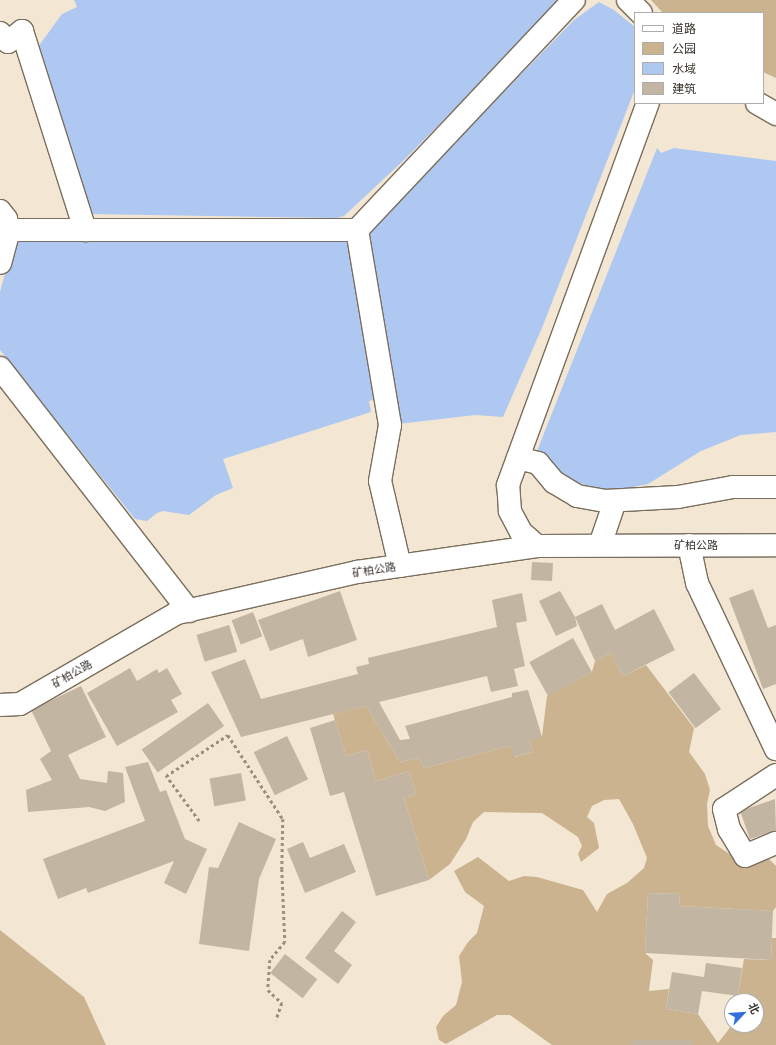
<!DOCTYPE html>
<html>
<head>
<meta charset="utf-8">
<style>
	body { margin:0 }
	#map { position:relative; width:776px; height:1045px; overflow:hidden; background:#f3e6d3; font-family:"Titillium Web","Noto Sans SC",sans-serif }
	div>[style] { position:absolute }
	[style*='--x'] { left:calc(var(--x)*1px); top:calc(var(--y)*1px); width:calc(var(--w)*1px); rotate:calc(var(--a)*1deg) }
	.green>* { inset:0; background:#cbb390 }
	.water>* { inset:0; background:#afc8f2 }
	.building>* { inset:0; background:#c2b6a3; transform-origin:0 0 }
	.path>* { height:2.5px; margin-top:-1.25px; transform-origin:0; background:repeating-linear-gradient(90deg,#988e81 0 3px,transparent 0 6px) }
	.roads { filter:drop-shadow(1px 0 #7a6e5d) drop-shadow(-1px 0 #7a6e5d) drop-shadow(0 1px #7a6e5d) drop-shadow(0 -1px #7a6e5d) }
	.minor>* { height:22px; margin:-11px; padding:0 11px; transform-origin:11px; border-radius:11px; background:#fff }
	span { translate:-50% -50%; white-space:nowrap; text-align:center; line-height:1.15; -webkit-text-stroke:3px #fff; paint-order:stroke }
	.street-label { font-size:11px; color:#37322b }
	.legend { position:absolute; left:634px; top:12px; width:130px; height:92px; box-sizing:border-box; background:#fff; border:1px solid #afadaa; margin:0; padding:5px 7px; list-style:none; font-size:12px; color:#37322b }
	.legend li { display:flex; align-items:center; gap:8px; height:20px }
	.legend b { width:20px; border:1px solid #afadaa }
	.north { position:absolute; left:724px; top:993px; width:40px; height:40px; box-sizing:border-box; background:#fff; border:1px solid #afadaa; border-radius:50%; rotate:65deg; font-size:11px; font-weight:700; line-height:16px; text-align:center; color:#37322b }
	.north::after { content:''; display:block; margin:auto; width:14px; height:18px; background:#326fdd; clip-path:polygon(50% 0,100% 100%,50% 72%,0 100%) }
</style>
</head>
<body>
<div id="map">
	<div class="green">
		<div style="clip-path:polygon(651px 0,776px 0,776px 78px,763px 72px,763px 13px,663px 13px)"></div>
		<div style="clip-path:polygon(611px 653px,623px 676px,646px 665px,694px 728px,689px 752px,705px 774px,710px 790px,707px 804px,708px 826px,716px 845px,737px 859px,745px 862px,769px 859px,776px 866px,776px 907px,773px 911px,679px 906px,680px 894px,648px 893px,645px 953px,653px 960px,649px 991px,669px 989px,666px 1009px,698px 1014px,718px 1043px,732px 1025px,756px 1025px,756px 1001px,737px 1001px,744px 959px,771px 960px,772px 938px,776px 938px,776px 1045px,552px 1045px,510px 1015px,497px 1015px,446px 1044px,439px 1040px,436px 1027px,443px 1016px,456px 1005px,462px 982px,459px 956px,468px 942px,477px 933px,484px 906px,465px 892px,454px 871px,478px 857px,509px 881px,524px 876px,537px 877px,583px 890px,597px 912px,607px 894px,627px 883px,644px 868px,647px 858px,633px 824px,619px 799px,604px 800px,592px 806px,587px 817px,594px 823px,599px 848px,581px 862px,578px 854px,582px 846px,578px 837px,542px 813px,484px 812px,473px 822px,466px 839px,450px 864px,429px 880px,404px 798px,416px 794px,409px 771px,376px 781px,367px 750px,346px 756px,333px 714px,366px 706px,400px 762px,419px 758px,424px 768px,510px 746px,515px 757px,533px 752px,529px 740px,542px 736px,547px 696px,592px 672px,595px 661px)"></div>
		<div style="clip-path:polygon(0 930px,84px 997px,106px 1045px,0 1045px)"></div>
	</div>
	<div class="water">
		<div style="clip-path:polygon(74px 0,562px 0,403px 161px,344px 216px,337px 218px,87px 214px,35px 51px,62px 14px,77px 7px)"></div>
		<div style="clip-path:polygon(599px 2px,614px 10px,635px 27px,635px 89px,542px 328px,503px 417px,475px 415px,398px 424px,364px 235px,574px 20px)"></div>
		<div style="clip-path:polygon(657px 148px,661px 153px,674px 148px,776px 161px,776px 432px,741px 435px,701px 451px,648px 484px,605px 493px,547px 470px,537px 451px)"></div>
		<div style="clip-path:polygon(15px 236px,350px 241px,379px 398px,369px 401px,371px 412px,223px 459px,233px 488px,216px 495px,189px 515px,163px 511px,157px 513px,147px 521px,135px 519px,0 350px,0 292px)"></div>
	</div>
	<div class="building">
		<div style="left:532px;top:562px;width:21px;height:18px;rotate:3deg"></div>
		<div style="clip-path:polygon(753px 589px,768px 628px,776px 625px,776px 684px,763px 689px,729px 598px)"></div>
		<div style="clip-path:polygon(340px 591px,357px 640px,308px 657px,303px 639px,270px 651px,258px 620px)"></div>
		<div style="clip-path:polygon(560px 591px,575px 617px,602px 604px,615px 630px,654px 609px,675px 650px,623px 676px,611px 653px,595px 661px,575px 617px,577px 626px,556px 636px,539px 601px)"></div>
		<div style="clip-path:polygon(522px 593px,527px 621px,516px 623px,525px 666px,514px 669px,518px 686px,491px 692px,487px 676px,379px 702px,400px 740px,410px 739px,405px 726px,512px 697px,512px 693px,528px 690px,542px 737px,529px 740px,533px 752px,514px 757px,510px 746px,424px 768px,419px 758px,400px 762px,366px 706px,241px 737px,211px 672px,245px 659px,261px 699px,358px 674px,356px 667px,369px 664px,368px 658px,497px 627px,492px 600px)"></div>
		<div style="left:253px;top:612px;width:26px;height:23px;rotate:69deg"></div>
		<div style="left:229px;top:625px;width:28px;height:34px;rotate:73deg"></div>
		<div style="left:573px;top:638px;width:39px;height:50px;rotate:61deg"></div>
		<div style="clip-path:polygon(130px 668px,137px 681px,157px 669px,159px 673px,167px 668px,182px 694px,171px 700px,178px 712px,117px 746px,87px 693px)"></div>
		<div style="left:694px;top:673px;width:45px;height:32px;rotate:53deg"></div>
		<div style="clip-path:polygon(81px 686px,106px 737px,68px 755px,80px 779px,107px 783px,108px 771px,123px 773px,125px 802px,105px 811px,89px 807px,28px 812px,26px 790px,52px 780px,40px 759px,51px 751px,31px 710px)"></div>
		<div style="left:208px;top:703px;width:28px;height:81px;rotate:55deg"></div>
		<div style="clip-path:polygon(335px 720px,346px 756px,367px 750px,376px 781px,409px 771px,416px 794px,404px 798px,429px 880px,376px 896px,344px 792px,330px 796px,310px 728px)"></div>
		<div style="left:287px;top:736px;width:48px;height:37px;rotate:64deg"></div>
		<div style="clip-path:polygon(148px 762px,160px 792px,166px 790px,185px 839px,207px 849px,186px 894px,164px 883px,174px 861px,88px 893px,86px 888px,58px 899px,43px 859px,145px 821px,125px 767px)"></div>
		<div style="left:241px;top:773px;width:28px;height:32px;rotate:80deg"></div>
		<div style="clip-path:polygon(775px 799px,776px 830px,750px 839px,740px 811px)"></div>
		<div style="clip-path:polygon(239px 822px,276px 839px,259px 879px,249px 951px,199px 944px,209px 867px,218px 868px)"></div>
		<div style="clip-path:polygon(303px 842px,310px 858px,344px 844px,356px 872px,305px 893px,287px 849px)"></div>
		<div style="clip-path:polygon(648px 893px,680px 894px,679px 906px,773px 911px,771px 960px,645px 953px)"></div>
		<div style="clip-path:polygon(342px 911px,356px 922px,334px 951px,352px 965px,338px 984px,305px 958px)"></div>
		<div style="left:285px;top:954px;width:41px;height:24px;rotate:38deg"></div>
		<div style="clip-path:polygon(706px 963px,742px 968px,738px 996px,702px 991px,698px 1014px,666px 1009px,672px 972px,704px 977px)"></div>
		<div style="left:631px;top:1040px;width:61px;height:5px"></div>
	</div>
	<div class="path">
		<div style="--x:199;--y:821;--w:56;--a:-126.3"></div>
		<div style="--x:166;--y:776;--w:74;--a:-33.5"></div>
		<div style="--x:228;--y:735;--w:100;--a:56.8"></div>
		<div style="--x:283;--y:819;--w:50;--a:91.1"></div>
		<div style="--x:282;--y:869;--w:73;--a:87.6"></div>
		<div style="--x:285;--y:942;--w:23;--a:130"></div>
		<div style="--x:270;--y:960;--w:30;--a:94"></div>
		<div style="--x:268;--y:990;--w:19;--a:43"></div>
		<div style="--x:282;--y:1003;--w:18;--a:109"></div>
	</div>
	<div class="roads">
		<div class="minor">
			<div style="--x:628;--y:0;--w:18;--a:45"></div>
			<div style="--x:0;--y:33;--w:12;--a:48"></div>
			<div style="--x:8;--y:42;--w:18;--a:-38"></div>
			<div style="--x:22;--y:31;--w:209;--a:72.4"></div>
			<div style="--x:757;--y:103;--w:22;--a:30"></div>
			<div style="--x:0;--y:211;--w:10;--a:53"></div>
			<div style="--x:6;--y:219;--w:11;--a:75"></div>
			<div style="--x:9;--y:230;--w:34;--a:105"></div>
			<div style="--x:9;--y:230;--w:348;--a:0"></div>
			<div style="--x:0;--y:368;--w:308;--a:52.1"></div>
			<div style="--x:518;--y:458;--w:21;--a:14"></div>
			<div style="--x:538;--y:463;--w:25;--a:50"></div>
			<div style="--x:554;--y:482;--w:27;--a:31"></div>
			<div style="--x:577;--y:496;--w:28;--a:10"></div>
			<div style="--x:605;--y:501;--w:73;--a:-3.1"></div>
			<div style="--x:678;--y:497;--w:56;--a:-10.3"></div>
			<div style="--x:733;--y:487;--w:43;--a:0"></div>
			<div style="--x:600;--y:545;--w:46;--a:-71.2"></div>
			<div style="--x:689;--y:545;--w:39;--a:78"></div>
			<div style="--x:697;--y:583;--w:184;--a:64.6"></div>
			<div style="--x:537;--y:546;--w:21;--a:-139"></div>
			<div style="--x:521;--y:532;--w:24;--a:-118"></div>
			<div style="--x:510;--y:511;--w:26;--a:-94"></div>
			<div style="--x:508;--y:485;--w:407;--a:-69.9"></div>
			<div style="--x:400;--y:566;--w:87;--a:-103.2"></div>
			<div style="--x:380;--y:481;--w:57;--a:-79.9"></div>
			<div style="--x:390;--y:425;--w:198;--a:-99.6"></div>
			<div style="--x:357;--y:230;--w:316;--a:-46.7"></div>
			<div style="--x:0;--y:705;--w:20;--a:-3"></div>
			<div style="--x:20;--y:704;--w:181;--a:-30.1"></div>
			<div style="--x:177;--y:613;--w:185;--a:-12.8"></div>
			<div style="--x:357;--y:572;--w:182;--a:-8.2"></div>
			<div style="--x:537;--y:546;--w:239;--a:-0.2"></div>
			<div style="--x:776;--y:775;--w:62;--a:146.8"></div>
			<div style="--x:724;--y:809;--w:21;--a:76"></div>
			<div style="--x:729;--y:829;--w:31;--a:59"></div>
			<div style="--x:745;--y:856;--w:34;--a:-23"></div>
		</div>
	</div>
	<div class="street-label">
		<span style="left:696px;top:545px">矿柏公路</span>
		<span style="left:374px;top:570px;rotate:-9deg">矿柏公路</span>
		<span style="left:72px;top:674px;rotate:-30deg">矿柏公路</span>
	</div>
	<ul class="legend">
	<li><b style="height:5px;background:#fff"></b>道路</li>
	<li><b style="height:11px;background:#cbb390"></b>公园</li>
	<li><b style="height:11px;background:#afc8f2"></b>水域</li>
	<li><b style="height:11px;background:#c2b6a3"></b>建筑</li>
	</ul>
	<div class="north">北</div>
</div>
</body>
</html>
